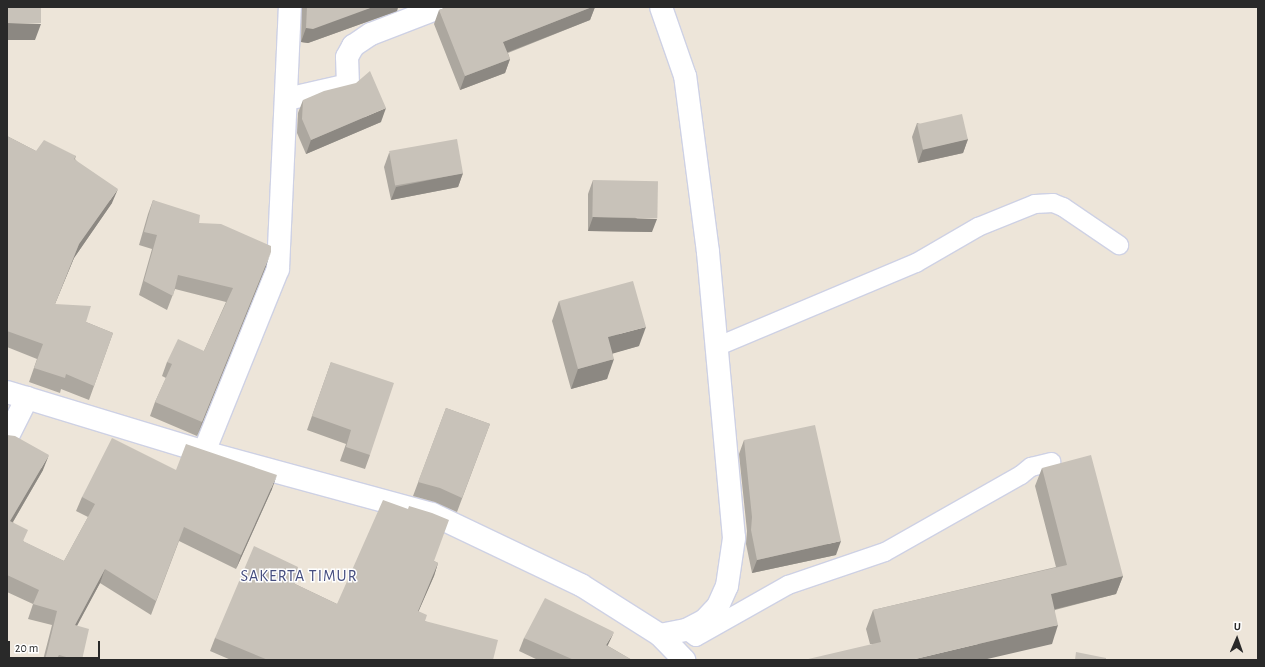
<!DOCTYPE html>
<html>
<head>
<meta charset="utf-8">
<style>
	body { margin:0 }
	#map { position:relative; width:1265px; height:667px; overflow:hidden; background:#ede5d9; font-family:"Alegreya Sans",sans-serif }
	div>[style] { position:absolute }
	[style*='--x'] { left:calc(var(--x)*1px); top:calc(var(--y)*1px); width:calc(var(--w)*1px); rotate:calc(var(--a)*1deg) }
	.roads { filter:drop-shadow(1px 0 #ced1e4) drop-shadow(-1px 0 #ced1e4) drop-shadow(0 1px #ced1e4) drop-shadow(0 -1px #ced1e4) }
	.lane>* { height:18px; margin:-9px; padding:0 9px; transform-origin:9px; border-radius:9px; background:#fff }
	.street>* { height:22px; margin:-11px; padding:0 11px; transform-origin:11px; border-radius:11px; background:#fff }
	.wall>* { inset:0; background:#aca79f }
	.shaded-wall>* { inset:0; background:#8c8882 }
	.building>* { inset:0; background:#c8c2b9; transform-origin:0 0 }
	span { translate:-50% -50%; white-space:nowrap; text-align:center; line-height:1.15; -webkit-text-stroke:3px #fff; paint-order:stroke }
	.quarter-label { font-size:16px; color:#454d7f; letter-spacing:1px }
	.frame { position:absolute; inset:0; border:8px solid #292929; pointer-events:none }
	.north { position:absolute; left:1217px; top:619px; width:40px; height:40px; -webkit-text-stroke:3px #fff; paint-order:stroke; rotate:2deg; font-size:11px; font-weight:700; line-height:16px; text-align:center; color:#292929 }
	.north::after { content:''; display:block; margin:auto; width:14px; height:18px; background:#292929; clip-path:polygon(50% 0,100% 100%,50% 72%,0 100%) }
	.scale { position:absolute; left:8px; top:641px; width:92px; height:18px; box-sizing:border-box; border:2px solid #292929; border-top:0; padding-left:5px; font-size:12px; line-height:14px; white-space:nowrap; color:#292929; -webkit-text-stroke:3px #fff; paint-order:stroke }
</style>
</head>
<body>
<div id="map">
	<div class="roads">
		<div class="lane">
			<div style="--x:716;--y:347;--w:217;--a:-22.8"></div>
			<div style="--x:916;--y:263;--w:72;--a:-30.1"></div>
			<div style="--x:978;--y:227;--w:61;--a:-22"></div>
			<div style="--x:1035;--y:204;--w:18;--a:-3"></div>
			<div style="--x:1053;--y:203;--w:11;--a:22"></div>
			<div style="--x:1063;--y:207;--w:68;--a:34.2"></div>
			<div style="--x:686;--y:630;--w:12;--a:35"></div>
			<div style="--x:696;--y:637;--w:106;--a:-29.5"></div>
			<div style="--x:788;--y:585;--w:102;--a:-18.8"></div>
			<div style="--x:885;--y:552;--w:156;--a:-29.5"></div>
			<div style="--x:1021;--y:475;--w:13;--a:-39"></div>
			<div style="--x:1031;--y:467;--w:21;--a:-14"></div>
		</div>
		<div class="street">
			<div style="--x:287;--y:99;--w:63;--a:-12.9"></div>
			<div style="--x:348;--y:85;--w:28;--a:-92"></div>
			<div style="--x:347;--y:57;--w:13;--a:-61"></div>
			<div style="--x:353;--y:46;--w:22;--a:-34"></div>
			<div style="--x:371;--y:34;--w:75;--a:-21.1"></div>
			<div style="--x:7;--y:392;--w:206;--a:16.9"></div>
			<div style="--x:204;--y:452;--w:236;--a:15.2"></div>
			<div style="--x:432;--y:514;--w:165;--a:25.5"></div>
			<div style="--x:581;--y:585;--w:93;--a:32.3"></div>
			<div style="--x:660;--y:635;--w:35;--a:46"></div>
			<div style="--x:7;--y:438;--w:45;--a:-63.4"></div>
			<div style="--x:204;--y:452;--w:197;--a:-68"></div>
			<div style="--x:278;--y:269;--w:262;--a:-87.4"></div>
			<div style="--x:660;--y:635;--w:26;--a:-11"></div>
			<div style="--x:686;--y:630;--w:20;--a:-27"></div>
			<div style="--x:704;--y:621;--w:21;--a:-47"></div>
			<div style="--x:718;--y:606;--w:22;--a:-66"></div>
			<div style="--x:727;--y:586;--w:49;--a:-81.7"></div>
			<div style="--x:734;--y:538;--w:287;--a:-95.2"></div>
			<div style="--x:708;--y:252;--w:177;--a:-97.4"></div>
			<div style="--x:685;--y:76;--w:73;--a:-109.2"></div>
		</div>
	</div>
	<div class="wall">
		<div style="clip-path:polygon(302px 7px,398px 7px,397px 11px,308px 43px,301px 42px)"></div>
		<div style="clip-path:polygon(447px 7px,595px 7px,590px 20px,508px 53px,510px 59px,505px 73px,460px 90px,434px 24px,439px 10px)"></div>
		<div style="clip-path:polygon(303px 100px,381px 122px,306px 154px,297px 133px,298px 113px)"></div>
		<div style="clip-path:polygon(917px 123px,968px 139px,963px 153px,918px 163px,912px 137px)"></div>
		<div style="clip-path:polygon(7px 136px,36px 151px,76px 156px,75px 159px,112px 203px,74px 258px,55px 304px,86px 322px,113px 333px,89px 400px,61px 389px,60px 393px,29px 382px,37px 359px,7px 347px)"></div>
		<div style="clip-path:polygon(389px 153px,463px 173px,458px 187px,391px 200px,384px 167px)"></div>
		<div style="clip-path:polygon(593px 180px,652px 232px,588px 231px,588px 194px)"></div>
		<div style="clip-path:polygon(153px 200px,199px 223px,266px 266px,197px 436px,150px 416px,155px 402px,166px 378px,162px 376px,167px 362px,204px 351px,226px 302px,175px 289px,167px 310px,139px 295px,152px 249px,139px 245px,148px 214px)"></div>
		<div style="clip-path:polygon(559px 301px,639px 346px,613px 353px,607px 379px,571px 389px,552px 321px)"></div>
		<div style="clip-path:polygon(331px 362px,370px 455px,365px 469px,340px 461px,346px 444px,307px 430px)"></div>
		<div style="clip-path:polygon(446px 408px,490px 424px,457px 512px,435px 502px,413px 496px)"></div>
		<div style="clip-path:polygon(7px 435px,43px 470px,13px 522px,24px 542px,64px 561px,88px 517px,76px 511px,82px 497px,176px 470px,272px 489px,236px 569px,179px 541px,151px 615px,100px 583px,77px 625px,82px 660px,43px 660px,52px 625px,28px 619px,33px 604px,7px 592px)"></div>
		<div style="clip-path:polygon(744px 440px,836px 555px,752px 573px,746px 544px,747px 531px,739px 454px)"></div>
		<div style="clip-path:polygon(1042px 468px,1123px 576px,1116px 594px,1055px 610px,1052px 644px,870px 644px,866px 629px,873px 610px,1056px 567px,1035px 486px)"></div>
		<div style="clip-path:polygon(434px 561px,438px 563px,434px 576px,418px 612px,425px 621px,493px 660px,231px 660px,210px 651px,215px 638px,295px 584px,337px 604px)"></div>
		<div style="clip-path:polygon(524px 638px,608px 646px,632px 660px,538px 660px,519px 651px)"></div>
	</div>
	<div class="shaded-wall">
		<div style="clip-path:polygon(373px 7px,398px 7px,397px 11px,308px 43px,301px 42px,306px 28px)"></div>
		<div style="clip-path:polygon(592px 7px,595px 7px,590px 20px,498px 56px,503px 42px)"></div>
		<div style="clip-path:polygon(7px 23px,41px 24px,35px 40px,7px 40px)"></div>
		<div style="clip-path:polygon(510px 59px,505px 73px,460px 90px,465px 76px)"></div>
		<div style="clip-path:polygon(386px 108px,381px 122px,306px 154px,311px 140px)"></div>
		<div style="clip-path:polygon(968px 139px,963px 153px,918px 163px,923px 149px)"></div>
		<div style="clip-path:polygon(463px 173px,458px 187px,391px 200px,396px 187px)"></div>
		<div style="clip-path:polygon(118px 189px,112px 203px,74px 258px,49px 318px,79px 244px)"></div>
		<div style="clip-path:polygon(593px 217px,657px 219px,652px 232px,588px 231px)"></div>
		<div style="clip-path:polygon(271px 252px,266px 266px,197px 436px,202px 422px)"></div>
		<div style="clip-path:polygon(646px 327px,639px 346px,601px 357px,608px 337px)"></div>
		<div style="clip-path:polygon(614px 359px,607px 379px,571px 389px,578px 369px)"></div>
		<div style="clip-path:polygon(49px 455px,43px 470px,7px 532px,10px 521px)"></div>
		<div style="clip-path:polygon(277px 475px,272px 489px,236px 569px,241px 555px)"></div>
		<div style="clip-path:polygon(841px 541px,836px 555px,752px 573px,757px 560px)"></div>
		<div style="clip-path:polygon(438px 563px,434px 576px,413px 624px,418px 611px)"></div>
		<div style="clip-path:polygon(105px 569px,100px 583px,70px 639px,75px 625px)"></div>
		<div style="clip-path:polygon(1123px 576px,1116px 594px,1044px 612px,1051px 594px)"></div>
		<div style="clip-path:polygon(1058px 625px,1052px 644px,983px 660px,911px 660px)"></div>
		<div style="clip-path:polygon(614px 632px,608px 645px,601px 659px,606px 645px)"></div>
	</div>
	<div class="building">
		<div style="left:7px;top:7px;width:34px;height:16px"></div>
		<div style="clip-path:polygon(307px 7px,373px 7px,313px 29px,306px 28px)"></div>
		<div style="clip-path:polygon(447px 7px,592px 7px,503px 42px,510px 59px,465px 76px,439px 10px)"></div>
		<div style="clip-path:polygon(370px 71px,386px 108px,311px 140px,302px 119px,303px 100px,324px 91px,356px 83px)"></div>
		<div style="left:962px;top:114px;width:26px;height:46px;rotate:77deg"></div>
		<div style="clip-path:polygon(7px 136px,36px 151px,44px 140px,76px 156px,74px 159px,118px 189px,79px 244px,55px 304px,91px 306px,86px 322px,113px 333px,94px 386px,66px 374px,65px 378px,34px 368px,43px 344px,7px 331px)"></div>
		<div style="left:457px;top:139px;width:35px;height:69px;rotate:80deg"></div>
		<div style="left:593px;top:180px;width:65px;height:37px;rotate:1deg"></div>
		<div style="clip-path:polygon(153px 200px,200px 215px,199px 223px,221px 224px,271px 246px,271px 252px,202px 422px,155px 402px,172px 364px,167px 362px,178px 339px,204px 351px,233px 288px,178px 275px,173px 296px,144px 281px,157px 235px,144px 232px)"></div>
		<div style="clip-path:polygon(633px 281px,646px 327px,608px 337px,614px 359px,578px 369px,559px 301px)"></div>
		<div style="clip-path:polygon(331px 362px,394px 383px,370px 455px,346px 447px,351px 430px,312px 416px)"></div>
		<div style="clip-path:polygon(446px 408px,490px 424px,462px 498px,440px 488px,418px 482px)"></div>
		<div style="clip-path:polygon(815px 425px,841px 541px,757px 560px,751px 530px,752px 517px,744px 440px)"></div>
		<div style="clip-path:polygon(7px 435px,15px 436px,49px 455px,10px 521px,28px 530px,23px 541px,64px 561px,95px 504px,82px 497px,112px 438px,176px 470px,186px 444px,277px 475px,241px 555px,184px 527px,156px 601px,105px 569px,75px 625px,89px 629px,82px 660px,77px 660px,59px 655px,56px 660px,45px 660px,57px 611px,33px 604px,39px 590px,7px 575px)"></div>
		<div style="clip-path:polygon(1091px 455px,1123px 576px,1051px 594px,1058px 625px,911px 660px,804px 660px,881px 642px,873px 610px,1067px 565px,1042px 468px)"></div>
		<div style="clip-path:polygon(383px 500px,408px 509px,409px 506px,432px 513px,449px 520px,434px 561px,438px 563px,418px 611px,427px 615px,425px 621px,498px 640px,493px 660px,268px 660px,215px 638px,254px 546px,298px 567px,295px 584px,337px 604px)"></div>
		<div style="clip-path:polygon(545px 598px,614px 632px,606px 645px,632px 660px,574px 660px,524px 638px)"></div>
		<div style="clip-path:polygon(1076px 652px,1106px 658px,1106px 660px,1075px 660px)"></div>
	</div>
	<div class="quarter-label">
		<span style="left:299px;top:576px">SAKERTA TIMUR</span>
	</div>
	<div class="frame"></div>
	<div class="north">U</div>
	<div class="scale">20 m</div>
</div>
</body>
</html>
